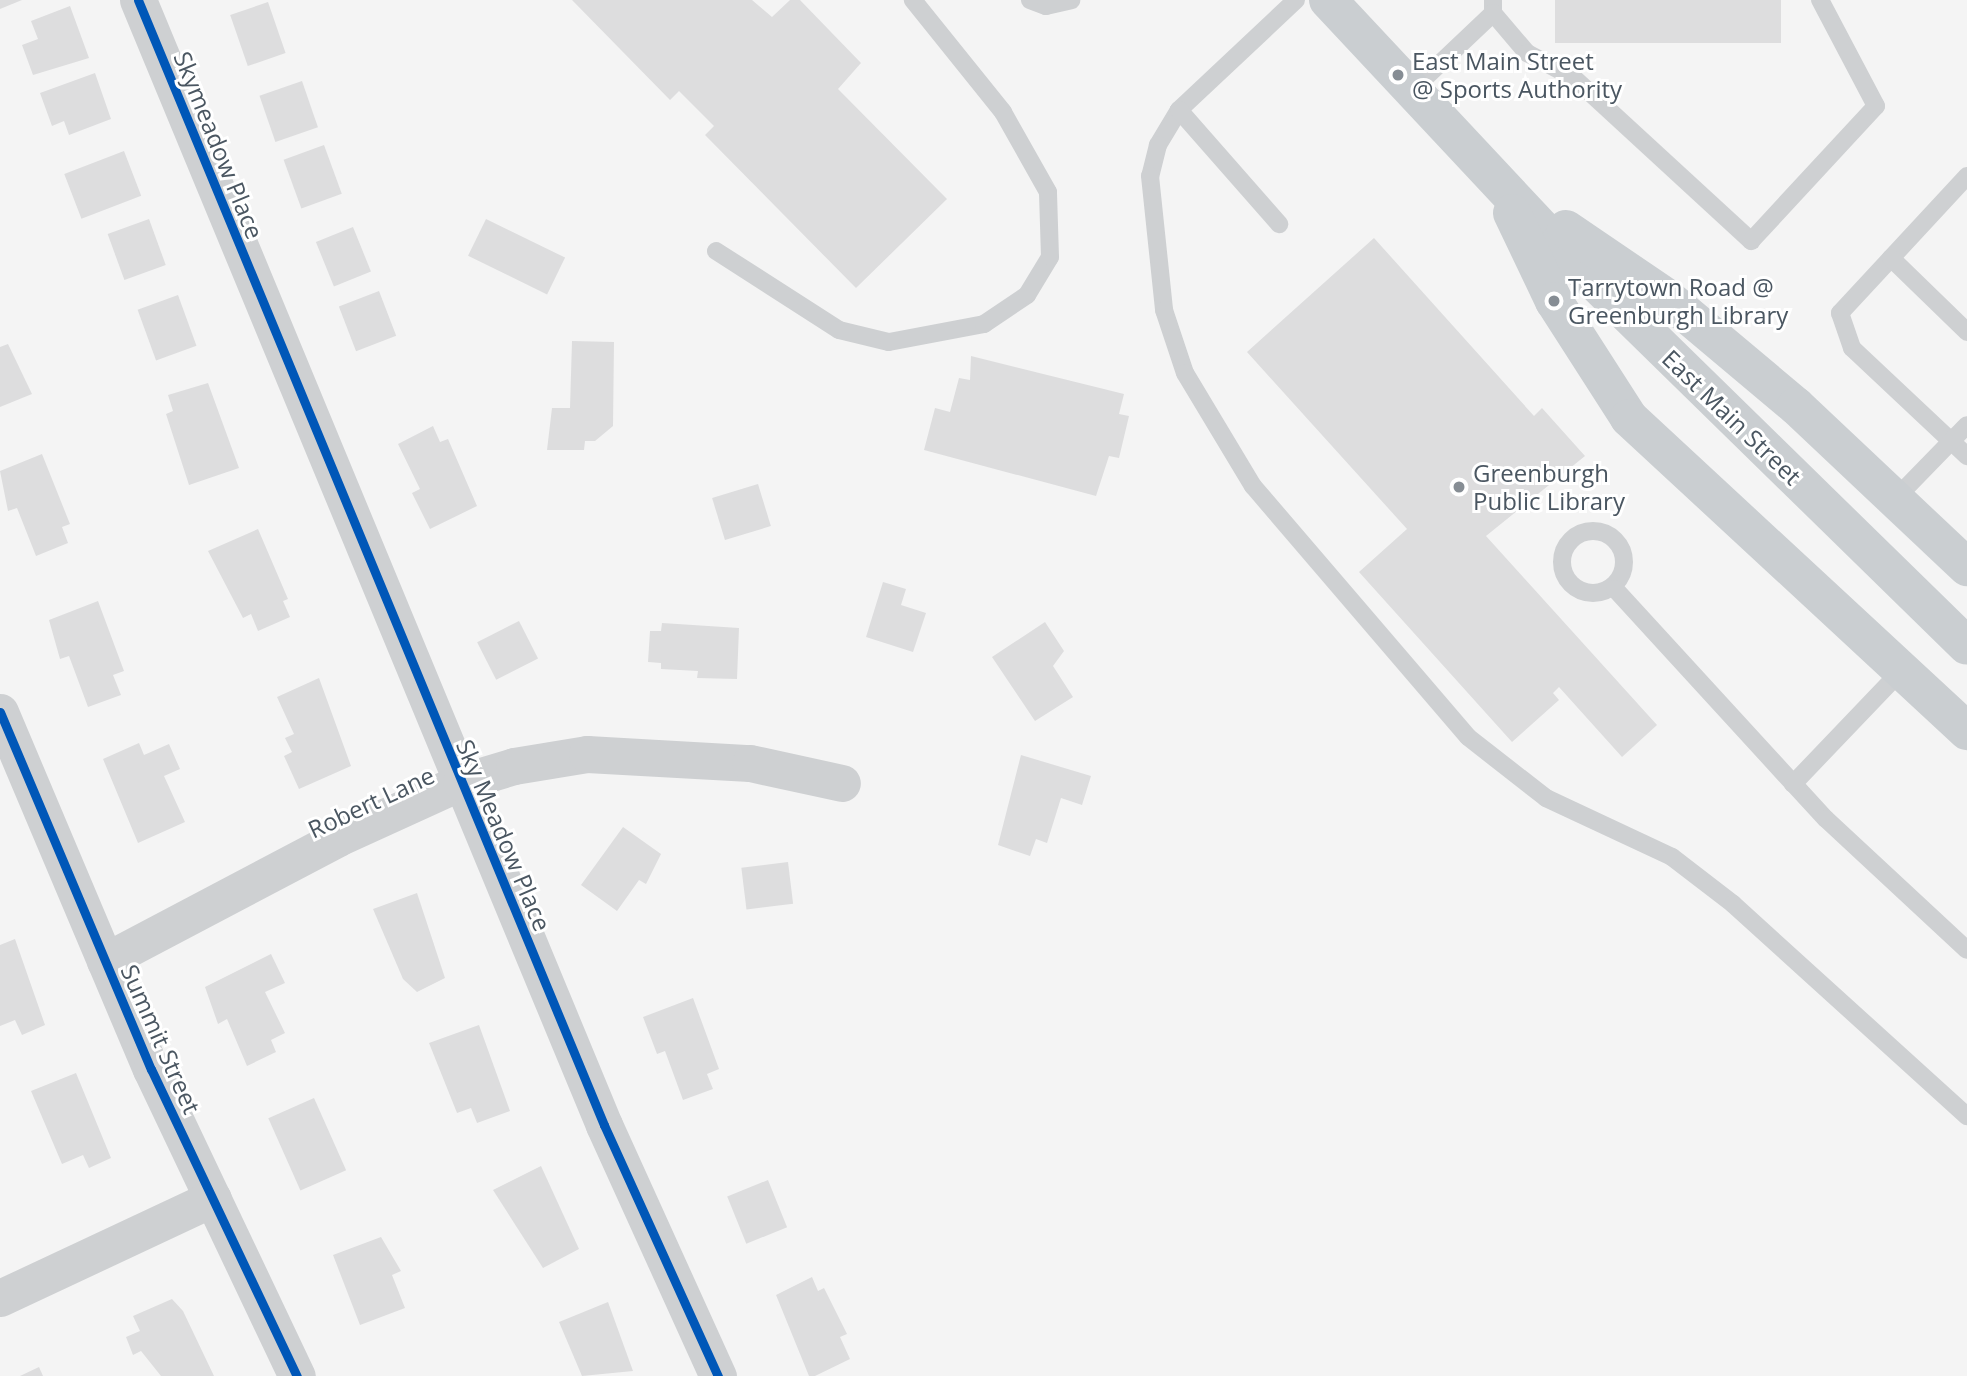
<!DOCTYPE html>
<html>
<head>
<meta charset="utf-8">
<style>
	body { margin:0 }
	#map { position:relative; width:1967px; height:1376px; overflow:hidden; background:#f4f4f4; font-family:"Open Sans",sans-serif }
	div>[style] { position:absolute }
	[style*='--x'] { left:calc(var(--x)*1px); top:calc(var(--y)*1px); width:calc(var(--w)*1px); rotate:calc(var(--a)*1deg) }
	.building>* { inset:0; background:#ddddde; transform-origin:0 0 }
	.service>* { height:18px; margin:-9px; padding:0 9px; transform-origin:9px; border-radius:9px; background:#ced0d2 }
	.service>.ring { margin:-9px; padding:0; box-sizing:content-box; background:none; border:18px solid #ced0d2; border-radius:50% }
	.minor>* { height:37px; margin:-18.5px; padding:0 18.5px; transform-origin:18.5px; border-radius:18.5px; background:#ced0d2 }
	.primary>* { height:38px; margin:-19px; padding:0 19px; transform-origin:19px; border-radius:19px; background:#caced1 }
	.cycleway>* { height:9px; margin:-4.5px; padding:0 4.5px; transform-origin:4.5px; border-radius:4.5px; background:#0057b8 }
	.dots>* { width:19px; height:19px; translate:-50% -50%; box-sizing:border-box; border:4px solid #fff; border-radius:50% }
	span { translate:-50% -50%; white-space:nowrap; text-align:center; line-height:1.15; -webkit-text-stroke:6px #fff; paint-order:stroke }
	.poi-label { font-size:24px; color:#4a5661 }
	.left { translate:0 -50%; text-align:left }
	.street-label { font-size:24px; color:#4a5661 }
</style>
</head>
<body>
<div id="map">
	<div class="building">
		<div style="clip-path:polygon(0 0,22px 0,0 9px)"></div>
		<div style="clip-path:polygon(572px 0,752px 0,772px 17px,790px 0,800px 0,861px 63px,838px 89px,947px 199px,856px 288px,705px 135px,714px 126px,679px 91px,670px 100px)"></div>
		<div style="left:1555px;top:0;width:226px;height:43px"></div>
		<div style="left:268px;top:2px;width:54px;height:40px;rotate:71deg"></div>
		<div style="clip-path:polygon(70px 6px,89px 58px,33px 75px,22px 45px,38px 39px,31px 21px)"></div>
		<div style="clip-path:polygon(95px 73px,111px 119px,69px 135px,64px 121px,52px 126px,40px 93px)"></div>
		<div style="left:302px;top:81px;width:49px;height:45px;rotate:71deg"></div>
		<div style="left:324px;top:145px;width:52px;height:43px;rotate:70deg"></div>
		<div style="left:124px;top:151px;width:48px;height:64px;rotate:69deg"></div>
		<div style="left:149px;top:219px;width:49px;height:44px;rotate:70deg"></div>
		<div style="left:486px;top:219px;width:88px;height:41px;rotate:26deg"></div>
		<div style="left:353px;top:227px;width:48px;height:40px;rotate:68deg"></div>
		<div style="clip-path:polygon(1374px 238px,1534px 416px,1542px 408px,1585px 456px,1486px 536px,1657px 725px,1622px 757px,1559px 687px,1553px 693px,1559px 700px,1512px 742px,1359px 572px,1407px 529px,1247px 352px)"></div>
		<div style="left:379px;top:291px;width:48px;height:43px;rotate:69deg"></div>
		<div style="left:178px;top:295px;width:54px;height:43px;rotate:70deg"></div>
		<div style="clip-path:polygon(572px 341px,614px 342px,613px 426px,595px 441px,585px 441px,584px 450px,547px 450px,552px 408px,570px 408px)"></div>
		<div style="clip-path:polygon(8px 344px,32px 394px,0 407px,0 347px)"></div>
		<div style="clip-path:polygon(971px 356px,1124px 394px,1119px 414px,1129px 416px,1119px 458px,1109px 456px,1096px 496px,924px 450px,935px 408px,950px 412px,959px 378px,970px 380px)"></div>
		<div style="clip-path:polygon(208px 383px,239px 468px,189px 485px,166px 414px,173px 411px,168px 395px)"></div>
		<div style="clip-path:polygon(433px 426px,440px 442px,448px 439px,477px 506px,430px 529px,412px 493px,420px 489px,398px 444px)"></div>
		<div style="clip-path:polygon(42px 454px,70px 524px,62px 527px,68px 543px,36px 556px,17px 508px,8px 511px,0 471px)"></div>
		<div style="left:758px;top:484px;width:44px;height:48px;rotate:73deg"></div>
		<div style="clip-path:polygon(258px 529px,288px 599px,283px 601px,290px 617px,258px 631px,251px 614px,243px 618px,208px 551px)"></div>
		<div style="clip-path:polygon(883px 582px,906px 589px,901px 605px,926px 613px,913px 652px,866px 637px)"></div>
		<div style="clip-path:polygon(98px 601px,124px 671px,113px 675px,121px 695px,88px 707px,69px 656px,60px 659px,49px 620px)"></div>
		<div style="left:519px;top:621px;width:42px;height:47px;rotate:63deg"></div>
		<div style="clip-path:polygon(1045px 622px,1064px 651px,1053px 666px,1073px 697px,1035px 721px,992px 657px)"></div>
		<div style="clip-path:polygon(662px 623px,739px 628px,737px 679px,697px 678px,698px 671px,661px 669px,661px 663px,648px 662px,650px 631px,661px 631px)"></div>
		<div style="clip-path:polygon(319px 678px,351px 766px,299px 789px,284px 756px,292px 752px,285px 738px,294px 734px,277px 697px)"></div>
		<div style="clip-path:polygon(139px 743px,144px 755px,169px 744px,180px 769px,164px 776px,185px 822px,138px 843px,103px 759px)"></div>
		<div style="clip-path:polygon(1021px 755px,1091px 776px,1082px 805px,1061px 798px,1047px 843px,1036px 839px,1030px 856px,998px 845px)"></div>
		<div style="clip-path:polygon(623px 827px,661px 854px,646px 884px,639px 880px,617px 911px,581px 885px)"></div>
		<div style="left:788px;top:862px;width:42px;height:47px;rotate:83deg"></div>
		<div style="clip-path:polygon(417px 893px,445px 978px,417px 992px,403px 979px,373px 909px)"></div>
		<div style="clip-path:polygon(15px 939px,45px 1025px,22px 1035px,15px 1020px,0 1026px,0 945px)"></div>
		<div style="clip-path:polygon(271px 954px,285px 983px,265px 992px,285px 1033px,271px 1040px,276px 1052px,247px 1066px,227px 1019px,218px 1024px,205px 987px)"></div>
		<div style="clip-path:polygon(693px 998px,719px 1069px,707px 1074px,713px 1089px,683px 1100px,665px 1051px,657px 1054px,643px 1017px)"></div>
		<div style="clip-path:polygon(479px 1025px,510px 1111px,477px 1123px,471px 1108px,457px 1113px,429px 1043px)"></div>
		<div style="clip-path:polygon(76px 1073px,111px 1158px,89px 1168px,83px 1155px,62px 1164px,31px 1091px)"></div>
		<div style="left:314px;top:1098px;width:79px;height:50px;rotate:66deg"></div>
		<div style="clip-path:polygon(541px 1166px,579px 1249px,543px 1268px,493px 1190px)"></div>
		<div style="left:768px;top:1180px;width:51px;height:44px;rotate:68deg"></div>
		<div style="clip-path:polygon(381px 1237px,401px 1271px,392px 1275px,405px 1308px,360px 1325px,333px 1255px)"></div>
		<div style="clip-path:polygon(812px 1277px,818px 1291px,824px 1288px,847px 1334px,840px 1337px,850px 1359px,815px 1376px,809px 1376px,776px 1295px)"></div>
		<div style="clip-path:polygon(172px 1299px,183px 1311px,214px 1376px,161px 1376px,141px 1351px,133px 1355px,126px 1337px,140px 1331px,133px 1316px)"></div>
		<div style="clip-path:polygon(608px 1302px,633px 1371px,582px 1376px,559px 1322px)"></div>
		<div style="clip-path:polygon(39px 1367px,43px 1376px,20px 1376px)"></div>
	</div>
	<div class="service">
		<div style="--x:1030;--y:0;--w:17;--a:21"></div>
		<div style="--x:1046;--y:6;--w:26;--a:-13"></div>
		<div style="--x:1296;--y:0;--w:161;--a:136.8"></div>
		<div style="--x:1179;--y:110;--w:41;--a:121"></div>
		<div style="--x:1158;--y:145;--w:32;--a:104"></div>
		<div style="--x:1150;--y:176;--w:135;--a:84"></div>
		<div style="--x:1164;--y:310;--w:66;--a:71.6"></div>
		<div style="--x:1185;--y:373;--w:132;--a:59"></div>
		<div style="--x:1253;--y:486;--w:330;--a:49.4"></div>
		<div style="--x:1468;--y:737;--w:99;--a:38"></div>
		<div style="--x:1546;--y:798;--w:139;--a:25.1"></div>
		<div style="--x:1672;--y:857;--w:77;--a:37.6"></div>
		<div style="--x:1733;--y:904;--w:316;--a:42.2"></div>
		<div style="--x:1493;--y:0;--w:13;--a:90"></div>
		<div style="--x:1493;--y:13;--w:52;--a:49.6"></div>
		<div style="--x:1527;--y:53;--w:53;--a:28"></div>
		<div style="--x:1574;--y:78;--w:241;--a:42.6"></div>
		<div style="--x:1751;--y:241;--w:184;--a:-47.2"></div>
		<div style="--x:1876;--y:106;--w:120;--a:-117.8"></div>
		<div style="--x:1412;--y:90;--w:112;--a:-43.5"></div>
		<div style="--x:1179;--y:110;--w:152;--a:48.7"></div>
		<div style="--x:1967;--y:176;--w:187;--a:132.8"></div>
		<div style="--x:1840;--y:313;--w:37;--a:71"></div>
		<div style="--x:1852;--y:348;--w:158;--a:43.2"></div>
		<div style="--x:716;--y:251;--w:146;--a:32.7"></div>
		<div style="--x:839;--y:330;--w:51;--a:13.5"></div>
		<div style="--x:889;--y:342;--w:97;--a:-10.7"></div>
		<div style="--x:984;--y:324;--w:52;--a:-34"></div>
		<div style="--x:1027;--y:295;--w:44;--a:-58.8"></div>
		<div style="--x:1050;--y:257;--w:65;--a:-91.8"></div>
		<div style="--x:1048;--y:192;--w:92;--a:-119.4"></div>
		<div style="--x:1003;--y:112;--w:144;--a:-128.8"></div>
		<div style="--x:1891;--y:258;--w:106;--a:44.2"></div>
		<div style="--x:1895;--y:499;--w:103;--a:-45.8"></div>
		<div class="ring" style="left:1562px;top:531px;width:44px;height:44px"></div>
		<div style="--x:1615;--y:589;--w:312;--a:47.5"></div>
		<div style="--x:1826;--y:819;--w:192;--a:42.9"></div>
		<div style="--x:1793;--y:784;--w:156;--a:-46.3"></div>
	</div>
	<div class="minor">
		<div style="--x:138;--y:0;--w:1218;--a:67.5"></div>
		<div style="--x:604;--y:1125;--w:276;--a:65.6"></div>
		<div style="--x:0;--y:712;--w:388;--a:67.1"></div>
		<div style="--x:151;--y:1069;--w:340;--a:64.6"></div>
		<div style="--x:105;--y:961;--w:263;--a:-27.8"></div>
		<div style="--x:338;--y:838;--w:135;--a:-24.5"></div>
		<div style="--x:461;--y:782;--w:55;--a:-16.8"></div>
		<div style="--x:514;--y:766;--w:74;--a:-9.3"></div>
		<div style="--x:587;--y:754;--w:163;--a:3.2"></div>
		<div style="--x:750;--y:763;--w:94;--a:12.3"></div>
		<div style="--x:0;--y:1298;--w:235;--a:-25.1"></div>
	</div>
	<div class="primary">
		<div style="--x:1328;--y:0;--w:335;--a:46.9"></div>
		<div style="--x:1557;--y:245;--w:573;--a:44.36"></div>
		<div style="--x:1512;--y:213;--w:98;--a:64.5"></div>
		<div style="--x:1554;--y:301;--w:139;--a:57.3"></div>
		<div style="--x:1629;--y:418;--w:461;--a:42.8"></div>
		<div style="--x:1566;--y:229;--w:121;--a:34.2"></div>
		<div style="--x:1666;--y:297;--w:170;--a:40"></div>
		<div style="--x:1796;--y:406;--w:235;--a:43.3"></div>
	</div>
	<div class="cycleway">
		<div style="--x:138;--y:0;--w:1218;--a:67.5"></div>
		<div style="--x:604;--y:1125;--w:276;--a:65.6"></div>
		<div style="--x:0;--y:712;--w:388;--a:67.1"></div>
		<div style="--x:151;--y:1069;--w:340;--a:64.6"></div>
	</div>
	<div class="dots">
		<div style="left:1398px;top:75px;background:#868d94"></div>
		<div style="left:1554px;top:301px;background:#868d94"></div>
		<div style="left:1459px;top:487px;background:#868d94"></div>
	</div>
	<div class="poi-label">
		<span class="left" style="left:1412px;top:75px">East Main Street<br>@ Sports Authority</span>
		<span class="left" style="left:1568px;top:301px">Tarrytown Road @<br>Greenburgh Library</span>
		<span class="left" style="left:1473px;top:487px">Greenburgh<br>Public Library</span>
	</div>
	<div class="street-label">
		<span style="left:219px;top:145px;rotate:68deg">Skymeadow Place</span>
		<span style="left:1732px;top:417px;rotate:44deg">East Main Street</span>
		<span style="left:371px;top:802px;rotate:-25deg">Robert Lane</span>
		<span style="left:504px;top:835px;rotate:67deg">Sky Meadow Place</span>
		<span style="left:161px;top:1039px;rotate:66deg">Summit Street</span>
	</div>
</div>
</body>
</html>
